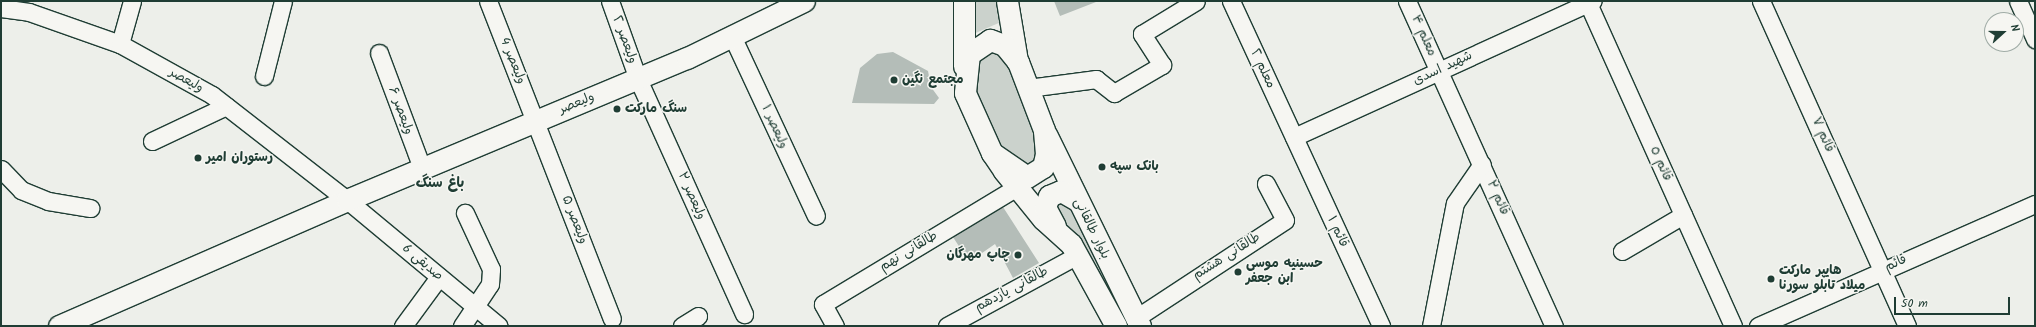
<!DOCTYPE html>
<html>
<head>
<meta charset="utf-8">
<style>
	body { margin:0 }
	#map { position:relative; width:2036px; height:327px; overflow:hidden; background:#edefea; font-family:Kalam,"Playpen Sans Arabic",sans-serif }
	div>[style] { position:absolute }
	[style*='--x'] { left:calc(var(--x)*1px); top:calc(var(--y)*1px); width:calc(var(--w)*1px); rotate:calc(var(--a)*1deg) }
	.green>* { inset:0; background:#cbd2cc }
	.building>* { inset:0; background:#b4bdb8 }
	.roads { filter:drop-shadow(1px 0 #1f3d34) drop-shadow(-1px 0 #1f3d34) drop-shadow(0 1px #1f3d34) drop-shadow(0 -1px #1f3d34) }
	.minor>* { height:17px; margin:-8.5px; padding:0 8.5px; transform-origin:8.5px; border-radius:8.5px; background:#f6f6f2 }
	.major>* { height:21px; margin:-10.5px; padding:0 10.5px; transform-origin:10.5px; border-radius:10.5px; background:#f6f6f2 }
	.dots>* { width:11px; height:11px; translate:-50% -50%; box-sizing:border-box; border:2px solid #f6f6f2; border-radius:50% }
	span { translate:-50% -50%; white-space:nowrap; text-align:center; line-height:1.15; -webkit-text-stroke:3px #f6f6f2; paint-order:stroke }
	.street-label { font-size:13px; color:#1f3d34 }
	.poi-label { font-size:13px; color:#1f3d34; font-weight:700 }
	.left { translate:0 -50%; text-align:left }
	.right { translate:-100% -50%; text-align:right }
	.neighbourhood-label { font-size:14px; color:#1f3d34; font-weight:700 }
	.frame { position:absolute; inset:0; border:2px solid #1f3d34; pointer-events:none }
	.north { position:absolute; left:1984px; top:12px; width:40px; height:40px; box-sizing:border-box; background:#f6f6f2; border:1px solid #a0aca6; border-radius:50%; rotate:69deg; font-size:11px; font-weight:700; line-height:16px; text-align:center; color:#1f3d34 }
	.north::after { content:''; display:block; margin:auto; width:14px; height:18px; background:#1f3d34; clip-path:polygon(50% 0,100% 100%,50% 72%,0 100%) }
	.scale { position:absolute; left:1894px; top:297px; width:116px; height:18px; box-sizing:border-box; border:2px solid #1f3d34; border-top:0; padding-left:5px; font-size:12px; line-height:14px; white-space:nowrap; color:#1f3d34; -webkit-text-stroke:3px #f6f6f2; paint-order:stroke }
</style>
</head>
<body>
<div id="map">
	<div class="green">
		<div style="clip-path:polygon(971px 1px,998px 1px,1001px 22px,971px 35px)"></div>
		<div style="clip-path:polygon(990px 46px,1003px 52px,1038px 134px,1037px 160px,1026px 169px,998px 151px,974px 97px,978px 54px)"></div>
		<div style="clip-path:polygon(1062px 198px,1073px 205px,1136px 326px,1120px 326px,1052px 203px)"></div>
	</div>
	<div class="building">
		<div style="clip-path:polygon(1054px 1px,1096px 1px,1096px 2px,1060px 16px)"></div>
		<div style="clip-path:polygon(893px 52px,928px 71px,931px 87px,939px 98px,934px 104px,852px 103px,860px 68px,877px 54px)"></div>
		<div style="clip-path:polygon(1003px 207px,1039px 263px,1013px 278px,995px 244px,969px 262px,953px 237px)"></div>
	</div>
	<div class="roads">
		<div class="minor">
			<div style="--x:488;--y:1;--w:341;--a:68.7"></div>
			<div style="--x:610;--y:1;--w:83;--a:70.3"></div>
			<div style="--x:638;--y:79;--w:258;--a:65.7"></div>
			<div style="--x:1231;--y:1;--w:358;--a:65.2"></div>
			<div style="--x:1407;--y:1;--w:357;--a:65.7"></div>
			<div style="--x:1587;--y:1;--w:356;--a:65.8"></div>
			<div style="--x:1761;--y:1;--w:356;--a:65.8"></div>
			<div style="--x:2018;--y:1;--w:42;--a:65.9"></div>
			<div style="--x:1;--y:8;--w:28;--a:8"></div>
			<div style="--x:29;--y:12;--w:96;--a:19.4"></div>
			<div style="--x:120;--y:44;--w:105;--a:29"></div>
			<div style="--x:212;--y:95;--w:171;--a:37.9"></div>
			<div style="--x:347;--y:200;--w:197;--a:39.7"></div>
			<div style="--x:733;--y:38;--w:196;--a:65"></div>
			<div style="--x:120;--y:44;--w:45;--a:-74.4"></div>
			<div style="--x:379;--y:53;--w:123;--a:69.5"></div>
			<div style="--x:264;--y:76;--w:77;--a:-75.8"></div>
			<div style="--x:1028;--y:88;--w:69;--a:-7.5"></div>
			<div style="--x:1096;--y:79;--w:23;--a:38"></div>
			<div style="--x:1114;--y:93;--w:56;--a:-30.3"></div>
			<div style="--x:1162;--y:65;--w:37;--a:-123"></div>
			<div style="--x:1142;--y:34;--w:63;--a:-31.4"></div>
			<div style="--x:1294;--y:137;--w:328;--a:-24.5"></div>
			<div style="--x:152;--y:141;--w:82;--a:-25.3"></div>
			<div style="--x:1;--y:169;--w:29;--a:46"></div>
			<div style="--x:21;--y:190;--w:29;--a:22"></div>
			<div style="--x:48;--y:201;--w:43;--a:9.5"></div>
			<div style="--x:1622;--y:251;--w:71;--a:-30.5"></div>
			<div style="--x:1136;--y:318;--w:178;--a:-33.3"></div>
			<div style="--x:1285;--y:220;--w:41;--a:-117.8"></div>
			<div style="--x:403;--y:326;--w:61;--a:-53.7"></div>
			<div style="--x:462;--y:326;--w:50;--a:-56.3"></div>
			<div style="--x:490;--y:284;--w:15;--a:-86"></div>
			<div style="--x:491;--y:269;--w:62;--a:-114.9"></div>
			<div style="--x:682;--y:326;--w:19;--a:-32"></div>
			<div style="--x:835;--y:326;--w:25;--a:-119"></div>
			<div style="--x:823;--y:304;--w:227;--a:-31.1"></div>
			<div style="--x:947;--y:326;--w:149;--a:-28.5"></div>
			<div style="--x:1431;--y:326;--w:125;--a:-79"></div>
			<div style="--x:1455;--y:203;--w:47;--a:-55.3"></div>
			<div style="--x:1758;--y:326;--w:303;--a:-23.8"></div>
		</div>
		<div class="major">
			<div style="--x:964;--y:1;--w:65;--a:90"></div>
			<div style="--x:1007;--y:1;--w:61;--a:80.5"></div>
			<div style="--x:1047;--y:136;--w:212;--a:63.9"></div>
			<div style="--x:992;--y:153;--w:42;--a:34.4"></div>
			<div style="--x:1027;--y:177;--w:19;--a:-32"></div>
			<div style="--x:1043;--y:167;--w:13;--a:-77"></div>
			<div style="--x:1046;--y:154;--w:24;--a:-95"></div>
			<div style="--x:1044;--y:130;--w:73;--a:-110.9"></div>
			<div style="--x:1018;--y:62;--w:22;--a:-129"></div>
			<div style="--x:1004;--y:45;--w:15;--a:-160"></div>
			<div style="--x:990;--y:40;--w:25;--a:146"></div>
			<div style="--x:969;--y:54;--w:39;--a:96"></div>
			<div style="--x:965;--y:93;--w:66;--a:65.8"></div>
			<div style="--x:992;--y:153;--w:22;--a:56"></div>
			<div style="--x:1004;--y:171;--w:62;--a:50.9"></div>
			<div style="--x:1043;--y:219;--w:38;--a:42"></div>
			<div style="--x:1071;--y:244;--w:94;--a:61.2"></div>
			<div style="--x:1055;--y:226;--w:21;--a:-118"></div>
			<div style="--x:1045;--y:207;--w:12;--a:-70"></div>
			<div style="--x:1049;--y:196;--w:13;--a:-23"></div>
			<div style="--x:1061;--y:191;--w:20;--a:30"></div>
			<div style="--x:59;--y:326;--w:314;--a:-23.6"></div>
			<div style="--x:347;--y:200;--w:368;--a:-22.7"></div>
			<div style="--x:687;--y:58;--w:130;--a:-26"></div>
		</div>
	</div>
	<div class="dots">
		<div style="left:894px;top:80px;background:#1f3d34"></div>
		<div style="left:617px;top:109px;background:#1f3d34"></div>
		<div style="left:198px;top:158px;background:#1f3d34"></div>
		<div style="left:1102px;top:167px;background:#1f3d34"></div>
		<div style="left:1018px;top:255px;background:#1f3d34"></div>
		<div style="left:1238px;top:272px;background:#1f3d34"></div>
		<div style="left:1771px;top:279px;background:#1f3d34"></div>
	</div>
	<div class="street-label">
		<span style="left:1423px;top:36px;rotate:66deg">معلم ۴</span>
		<span style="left:624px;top:40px;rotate:70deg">ولیعصر ٢</span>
		<span style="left:512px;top:61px;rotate:68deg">ولیعصر 4</span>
		<span style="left:1262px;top:69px;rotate:65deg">معلم ٢</span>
		<span style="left:1443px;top:69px;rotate:-25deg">شهید اسدی</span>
		<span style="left:186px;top:81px;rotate:29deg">ولیعصر</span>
		<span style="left:577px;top:104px;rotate:-22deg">ولیعصر</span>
		<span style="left:400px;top:111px;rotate:70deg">ولیعصر ۶</span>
		<span style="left:774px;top:127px;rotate:65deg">ولیعصر ١</span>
		<span style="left:1822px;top:135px;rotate:66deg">قائم ٧</span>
		<span style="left:1660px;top:164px;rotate:66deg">قائم ٥</span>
		<span style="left:691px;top:196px;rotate:66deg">ولیعصر ٣</span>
		<span style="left:1497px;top:198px;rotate:66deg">قائم ٣</span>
		<span style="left:574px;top:220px;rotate:69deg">ولیعصر ۵</span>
		<span style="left:1091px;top:229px;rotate:64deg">بلوار طالقانی</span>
		<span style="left:1337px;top:232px;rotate:65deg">قائم ١</span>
		<span style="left:909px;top:252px;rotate:-31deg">طالقانی نهم</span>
		<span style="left:1227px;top:257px;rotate:-32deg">طالقانی هشتم</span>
		<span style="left:422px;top:263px;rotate:40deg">صدیقی 6</span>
		<span style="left:1896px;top:264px;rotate:-24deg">قائم</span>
		<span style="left:1012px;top:290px;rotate:-28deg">طالقانی یازدهم</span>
	</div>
	<div class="poi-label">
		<span class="left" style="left:902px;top:80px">مجتمع نگین</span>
		<span class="left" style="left:625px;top:109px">سنگ مارکت</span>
		<span class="left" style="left:206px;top:158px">رستوران امیر</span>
		<span class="left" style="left:1110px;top:167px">بانک سپه</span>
		<span class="right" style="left:1010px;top:255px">چاپ مهرگان</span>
		<span class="left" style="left:1246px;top:272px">حسینیه موسی<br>ابن جعفر</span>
		<span class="left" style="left:1779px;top:279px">هایپر مارکت<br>میلاد تابلو سورنا</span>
	</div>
	<div class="neighbourhood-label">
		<span style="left:440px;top:183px">باغ سنگ</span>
	</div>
	<div class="frame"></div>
	<div class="north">N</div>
	<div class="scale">50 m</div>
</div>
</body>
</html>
